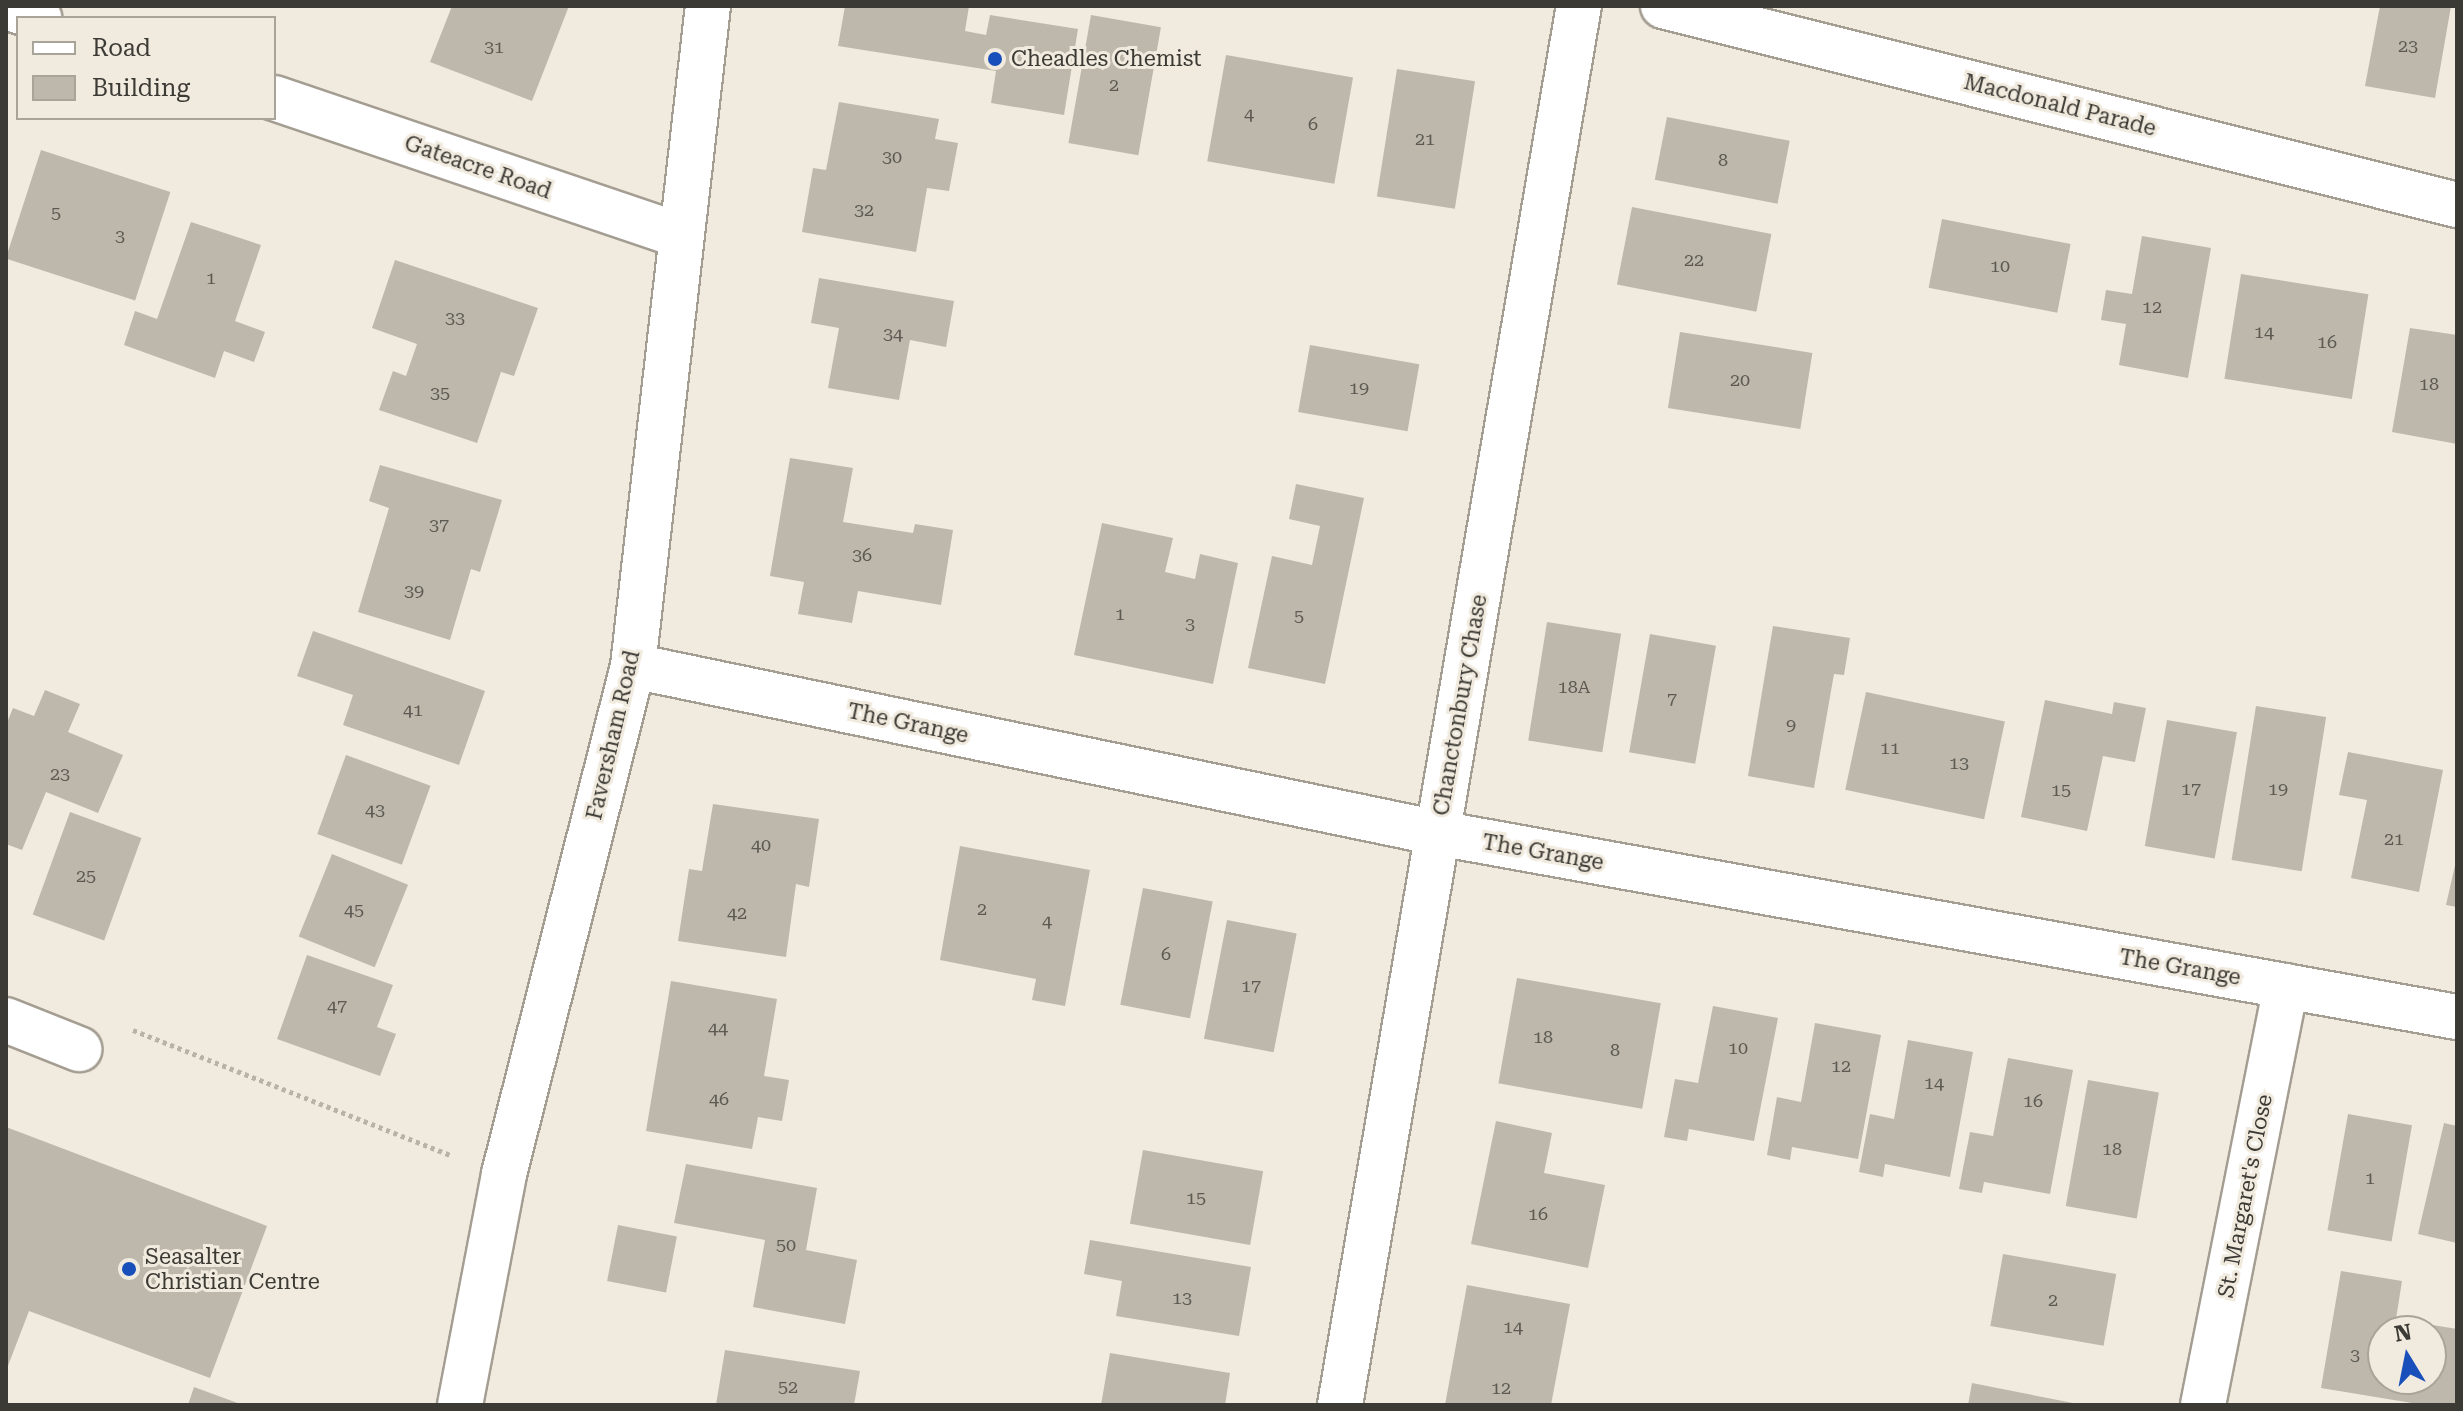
<!DOCTYPE html>
<html>
<head>
<meta charset="utf-8">
<style>
	body { margin:0 }
	#map { position:relative; width:2463px; height:1411px; overflow:hidden; background:#f1eade; font-family:"Roboto Serif",serif }
	div>[style] { position:absolute }
	[style*='--x'] { left:calc(var(--x)*1px); top:calc(var(--y)*1px); width:calc(var(--w)*1px); rotate:calc(var(--a)*1deg) }
	.building>* { inset:0; background:#beb8ac; transform-origin:0 0 }
	.path>* { height:5px; margin-top:-2.5px; transform-origin:0; background:repeating-linear-gradient(90deg,#b8b2a9 0 4px,transparent 0 8px) }
	.roads { filter:drop-shadow(2px 0 #a49d92) drop-shadow(-2px 0 #a49d92) drop-shadow(0 2px #a49d92) drop-shadow(0 -2px #a49d92) }
	.minor>* { height:44px; margin:-22px; padding:0 22px; transform-origin:22px; border-radius:22px; background:#fff }
	.tertiary>* { height:44px; margin:-22px; padding:0 22px; transform-origin:22px; border-radius:22px; background:#fff }
	.dots>* { width:22px; height:22px; translate:-50% -50%; box-sizing:border-box; border:4px solid #f1eade; border-radius:50% }
	span { translate:-50% -50%; white-space:nowrap; text-align:center; line-height:1.15; -webkit-text-stroke:6px #f1eade; paint-order:stroke }
	.number-label { font-size:18px; color:#5c5a53 }
	.number-label span { -webkit-text-stroke-width:0 }
	.poi-label { font-size:22px; color:#3c3a35 }
	.left { translate:0 -50%; text-align:left }
	.street-label { font-size:22px; color:#3c3a35 }
	.frame { position:absolute; inset:0; border:8px solid #3c3a35; pointer-events:none }
	.legend { position:absolute; left:16px; top:16px; width:260px; height:104px; box-sizing:border-box; background:#f1eade; border:2px solid #a9a49a; margin:0; padding:10px 14px; list-style:none; font-size:24px; color:#3c3a35 }
	.legend li { display:flex; align-items:center; gap:16px; height:40px }
	.legend b { width:40px; border:2px solid #a9a49a }
	.north { position:absolute; left:2367px; top:1315px; width:80px; height:80px; box-sizing:border-box; background:#f1eade; border:2px solid #a9a49a; border-radius:50%; rotate:350deg; font-size:22px; font-weight:700; line-height:32px; text-align:center; color:#3c3a35 }
	.north::after { content:''; display:block; margin:auto; width:28px; height:36px; background:#184fbb; clip-path:polygon(50% 0,100% 100%,50% 72%,0 100%) }
</style>
</head>
<body>
<div id="map">
	<div class="building">
		<div style="clip-path:polygon(452px 6px,569px 6px,532px 101px,430px 62px)"></div>
		<div style="clip-path:polygon(845px 6px,969px 6px,965px 31px,986px 35px,990px 15px,1078px 29px,1064px 115px,991px 103px,996px 71px,838px 46px)"></div>
		<div style="clip-path:polygon(2380px 6px,2451px 6px,2435px 98px,2365px 86px)"></div>
		<div style="left:1091px;top:15px;width:71px;height:130px;rotate:10deg"></div>
		<div style="left:1226px;top:55px;width:129px;height:108px;rotate:10deg"></div>
		<div style="left:1397px;top:69px;width:79px;height:129px;rotate:9deg"></div>
		<div style="clip-path:polygon(839px 102px,939px 119px,935px 139px,958px 143px,949px 191px,927px 188px,916px 252px,802px 232px,813px 168px,826px 170px)"></div>
		<div style="left:1667px;top:117px;width:125px;height:64px;rotate:11deg"></div>
		<div style="left:41px;top:150px;width:136px;height:114px;rotate:18deg"></div>
		<div style="left:1632px;top:207px;width:142px;height:79px;rotate:11deg"></div>
		<div style="left:1942px;top:219px;width:131px;height:70px;rotate:11deg"></div>
		<div style="clip-path:polygon(191px 222px,261px 245px,235px 321px,265px 332px,254px 362px,224px 351px,215px 378px,124px 345px,135px 311px,157px 319px)"></div>
		<div style="clip-path:polygon(2142px 236px,2211px 248px,2188px 378px,2119px 365px,2126px 324px,2101px 320px,2106px 290px,2132px 294px)"></div>
		<div style="clip-path:polygon(395px 260px,538px 308px,514px 376px,501px 372px,477px 443px,379px 410px,393px 371px,406px 376px,417px 344px,372px 328px)"></div>
		<div style="left:2241px;top:274px;width:129px;height:106px;rotate:9deg"></div>
		<div style="clip-path:polygon(819px 278px,954px 301px,946px 347px,910px 340px,899px 400px,828px 388px,839px 328px,811px 323px)"></div>
		<div style="clip-path:polygon(2410px 328px,2457px 335px,2457px 444px,2392px 432px)"></div>
		<div style="left:1680px;top:332px;width:134px;height:77px;rotate:9deg"></div>
		<div style="left:1310px;top:345px;width:111px;height:68px;rotate:10deg"></div>
		<div style="clip-path:polygon(790px 458px,853px 468px,843px 522px,913px 533px,915px 524px,953px 530px,941px 605px,858px 591px,852px 623px,798px 614px,804px 582px,770px 576px)"></div>
		<div style="clip-path:polygon(380px 465px,502px 500px,480px 572px,471px 569px,450px 640px,358px 612px,389px 508px,369px 501px)"></div>
		<div style="clip-path:polygon(1296px 484px,1364px 498px,1325px 684px,1248px 668px,1272px 556px,1312px 565px,1320px 526px,1289px 519px)"></div>
		<div style="clip-path:polygon(1102px 523px,1173px 538px,1165px 572px,1195px 579px,1200px 554px,1238px 563px,1213px 684px,1074px 655px)"></div>
		<div style="left:1547px;top:622px;width:75px;height:120px;rotate:9deg"></div>
		<div style="clip-path:polygon(1773px 626px,1850px 638px,1844px 675px,1834px 674px,1814px 788px,1748px 776px)"></div>
		<div style="clip-path:polygon(313px 631px,485px 691px,459px 765px,343px 725px,353px 695px,297px 676px)"></div>
		<div style="left:1650px;top:634px;width:67px;height:120px;rotate:10deg"></div>
		<div style="clip-path:polygon(45px 690px,80px 704px,68px 732px,123px 755px,98px 813px,46px 792px,22px 850px,6px 844px,6px 725px,13px 708px,34px 716px)"></div>
		<div style="left:1866px;top:692px;width:142px;height:100px;rotate:12deg"></div>
		<div style="clip-path:polygon(2045px 700px,2112px 714px,2114px 702px,2146px 708px,2135px 762px,2103px 756px,2087px 831px,2021px 817px)"></div>
		<div style="left:2256px;top:706px;width:71px;height:156px;rotate:9deg"></div>
		<div style="left:2167px;top:720px;width:71px;height:128px;rotate:10deg"></div>
		<div style="clip-path:polygon(2348px 752px,2443px 770px,2419px 892px,2351px 878px,2367px 800px,2339px 795px)"></div>
		<div style="left:346px;top:755px;width:90px;height:84px;rotate:20deg"></div>
		<div style="clip-path:polygon(713px 804px,819px 819px,809px 887px,796px 884px,786px 957px,678px 941px,689px 869px,702px 871px)"></div>
		<div style="left:70px;top:812px;width:76px;height:109px;rotate:20deg"></div>
		<div style="clip-path:polygon(960px 846px,1090px 870px,1065px 1006px,1032px 1000px,1036px 979px,940px 960px)"></div>
		<div style="left:332px;top:854px;width:82px;height:89px;rotate:22deg"></div>
		<div style="clip-path:polygon(2456px 861px,2457px 861px,2457px 907px,2446px 905px)"></div>
		<div style="left:1143px;top:888px;width:71px;height:119px;rotate:11deg"></div>
		<div style="left:1227px;top:920px;width:71px;height:121px;rotate:11deg"></div>
		<div style="clip-path:polygon(307px 955px,393px 985px,377px 1027px,396px 1034px,380px 1076px,277px 1039px)"></div>
		<div style="left:1517px;top:978px;width:146px;height:107px;rotate:10deg"></div>
		<div style="clip-path:polygon(671px 981px,777px 999px,764px 1076px,789px 1080px,782px 1121px,758px 1117px,752px 1149px,646px 1131px)"></div>
		<div style="clip-path:polygon(1713px 1006px,1778px 1018px,1754px 1141px,1689px 1129px,1687px 1141px,1664px 1137px,1675px 1079px,1698px 1083px)"></div>
		<div style="clip-path:polygon(1815px 1023px,1881px 1035px,1858px 1159px,1792px 1147px,1790px 1160px,1767px 1155px,1777px 1097px,1801px 1102px)"></div>
		<div style="clip-path:polygon(1908px 1040px,1973px 1052px,1950px 1177px,1885px 1164px,1883px 1177px,1859px 1172px,1870px 1114px,1894px 1119px)"></div>
		<div style="clip-path:polygon(2008px 1058px,2073px 1070px,2050px 1194px,1984px 1182px,1982px 1193px,1959px 1189px,1970px 1132px,1993px 1136px)"></div>
		<div style="left:2088px;top:1080px;width:72px;height:128px;rotate:10deg"></div>
		<div style="left:2348px;top:1114px;width:65px;height:118px;rotate:10deg"></div>
		<div style="clip-path:polygon(1496px 1121px,1552px 1133px,1544px 1173px,1605px 1185px,1588px 1268px,1471px 1244px)"></div>
		<div style="clip-path:polygon(2444px 1123px,2457px 1126px,2457px 1243px,2418px 1234px)"></div>
		<div style="clip-path:polygon(6px 1127px,267px 1226px,210px 1378px,29px 1311px,6px 1371px)"></div>
		<div style="left:1143px;top:1150px;width:122px;height:75px;rotate:10deg"></div>
		<div style="clip-path:polygon(686px 1164px,817px 1188px,806px 1250px,857px 1260px,845px 1324px,753px 1307px,765px 1240px,674px 1223px)"></div>
		<div style="left:618px;top:1225px;width:60px;height:57px;rotate:11deg"></div>
		<div style="clip-path:polygon(1090px 1240px,1251px 1267px,1239px 1336px,1116px 1316px,1122px 1281px,1084px 1274px)"></div>
		<div style="left:2003px;top:1254px;width:115px;height:73px;rotate:10deg"></div>
		<div style="clip-path:polygon(evenodd,2341px 1271px,2402px 1281px,2396px 1319px,2457px 1329px,2457px 1405px,2424px 1405px,2321px 1388px,2341px 1271px,2383px 1331px,2431px 1331px,2431px 1379px,2383px 1379px,2383px 1331px)"></div>
		<div style="clip-path:polygon(1467px 1285px,1570px 1304px,1551px 1405px,1445px 1405px)"></div>
		<div style="clip-path:polygon(725px 1350px,860px 1371px,854px 1405px,716px 1405px)"></div>
		<div style="clip-path:polygon(1110px 1353px,1230px 1373px,1225px 1405px,1101px 1405px)"></div>
		<div style="clip-path:polygon(1972px 1383px,2078px 1404px,2078px 1405px,1968px 1405px)"></div>
		<div style="clip-path:polygon(194px 1387px,243px 1405px,188px 1405px)"></div>
	</div>
	<div class="path">
		<div style="--x:133;--y:1030;--w:342;--a:21.5"></div>
	</div>
	<div class="roads">
		<div class="minor">
			<div style="--x:1663;--y:6;--w:819;--a:14.07"></div>
			<div style="--x:6;--y:7;--w:35;--a:18"></div>
			<div style="--x:274;--y:98;--w:430;--a:18.7"></div>
			<div style="--x:633;--y:666;--w:822;--a:11.72"></div>
			<div style="--x:1438;--y:833;--w:1035;--a:10.24"></div>
			<div style="--x:6;--y:1020;--w:79;--a:21.7"></div>
			<div style="--x:1340;--y:1405;--w:1419;--a:-80.31"></div>
			<div style="--x:2203;--y:1405;--w:427;--a:-78.8"></div>
		</div>
		<div class="tertiary">
			<div style="--x:460;--y:1405;--w:235;--a:-79.2"></div>
			<div style="--x:504;--y:1174;--w:524;--a:-75.75"></div>
			<div style="--x:633;--y:666;--w:664;--a:-83.52"></div>
		</div>
	</div>
	<div class="dots">
		<div style="left:995px;top:59px;background:#184fbb"></div>
		<div style="left:129px;top:1269px;background:#184fbb"></div>
	</div>
	<div class="number-label">
		<span style="left:2408px;top:46px">23</span>
		<span style="left:494px;top:47px">31</span>
		<span style="left:1114px;top:85px">2</span>
		<span style="left:1249px;top:114px">4</span>
		<span style="left:1313px;top:124px">6</span>
		<span style="left:1425px;top:139px">21</span>
		<span style="left:892px;top:157px">30</span>
		<span style="left:1723px;top:160px">8</span>
		<span style="left:864px;top:210px">32</span>
		<span style="left:56px;top:213px">5</span>
		<span style="left:120px;top:236px">3</span>
		<span style="left:1694px;top:260px">22</span>
		<span style="left:2000px;top:266px">10</span>
		<span style="left:211px;top:278px">1</span>
		<span style="left:2152px;top:307px">12</span>
		<span style="left:455px;top:318px">33</span>
		<span style="left:2264px;top:332px">14</span>
		<span style="left:893px;top:334px">34</span>
		<span style="left:2327px;top:342px">16</span>
		<span style="left:1740px;top:380px">20</span>
		<span style="left:2429px;top:384px">18</span>
		<span style="left:1359px;top:388px">19</span>
		<span style="left:440px;top:393px">35</span>
		<span style="left:439px;top:525px">37</span>
		<span style="left:862px;top:555px">36</span>
		<span style="left:414px;top:591px">39</span>
		<span style="left:1120px;top:614px">1</span>
		<span style="left:1299px;top:616px">5</span>
		<span style="left:1190px;top:624px">3</span>
		<span style="left:1574px;top:687px">18A</span>
		<span style="left:1672px;top:699px">7</span>
		<span style="left:413px;top:710px">41</span>
		<span style="left:1791px;top:725px">9</span>
		<span style="left:1890px;top:748px">11</span>
		<span style="left:1959px;top:763px">13</span>
		<span style="left:60px;top:774px">23</span>
		<span style="left:2191px;top:789px">17</span>
		<span style="left:2278px;top:789px">19</span>
		<span style="left:2061px;top:790px">15</span>
		<span style="left:375px;top:810px">43</span>
		<span style="left:2394px;top:839px">21</span>
		<span style="left:761px;top:845px">40</span>
		<span style="left:86px;top:876px">25</span>
		<span style="left:982px;top:909px">2</span>
		<span style="left:354px;top:910px">45</span>
		<span style="left:737px;top:913px">42</span>
		<span style="left:1047px;top:921px">4</span>
		<span style="left:1166px;top:954px">6</span>
		<span style="left:1251px;top:986px">17</span>
		<span style="left:337px;top:1006px">47</span>
		<span style="left:718px;top:1028px">44</span>
		<span style="left:1543px;top:1037px">18</span>
		<span style="left:1738px;top:1048px">10</span>
		<span style="left:1615px;top:1050px">8</span>
		<span style="left:1841px;top:1066px">12</span>
		<span style="left:1934px;top:1083px">14</span>
		<span style="left:719px;top:1099px">46</span>
		<span style="left:2033px;top:1101px">16</span>
		<span style="left:2112px;top:1149px">18</span>
		<span style="left:2370px;top:1178px">1</span>
		<span style="left:1196px;top:1198px">15</span>
		<span style="left:1538px;top:1214px">16</span>
		<span style="left:786px;top:1245px">50</span>
		<span style="left:1182px;top:1298px">13</span>
		<span style="left:2053px;top:1300px">2</span>
		<span style="left:1513px;top:1327px">14</span>
		<span style="left:2355px;top:1355px">3</span>
		<span style="left:788px;top:1387px">52</span>
		<span style="left:1501px;top:1388px">12</span>
	</div>
	<div class="poi-label">
		<span class="left" style="left:1011px;top:59px">Cheadles Chemist</span>
		<span class="left" style="left:145px;top:1269px">Seasalter<br>Christian Centre</span>
	</div>
	<div class="street-label">
		<span style="left:2060px;top:105px;rotate:14deg">Macdonald Parade</span>
		<span style="left:478px;top:167px;rotate:19deg">Gateacre Road</span>
		<span style="left:1460px;top:705px;rotate:-80deg">Chanctonbury Chase</span>
		<span style="left:908px;top:723px;rotate:12deg">The Grange</span>
		<span style="left:613px;top:735px;rotate:-77deg">Faversham Road</span>
		<span style="left:1543px;top:852px;rotate:10deg">The Grange</span>
		<span style="left:2180px;top:967px;rotate:10deg">The Grange</span>
		<span style="left:2245px;top:1196px;rotate:-79deg">St. Margaret's Close</span>
	</div>
	<div class="frame"></div>
	<ul class="legend">
	<li><b style="height:10px;background:#fff"></b>Road</li>
	<li><b style="height:22px;background:#beb8ac"></b>Building</li>
	</ul>
	<div class="north">N</div>
</div>
</body>
</html>
